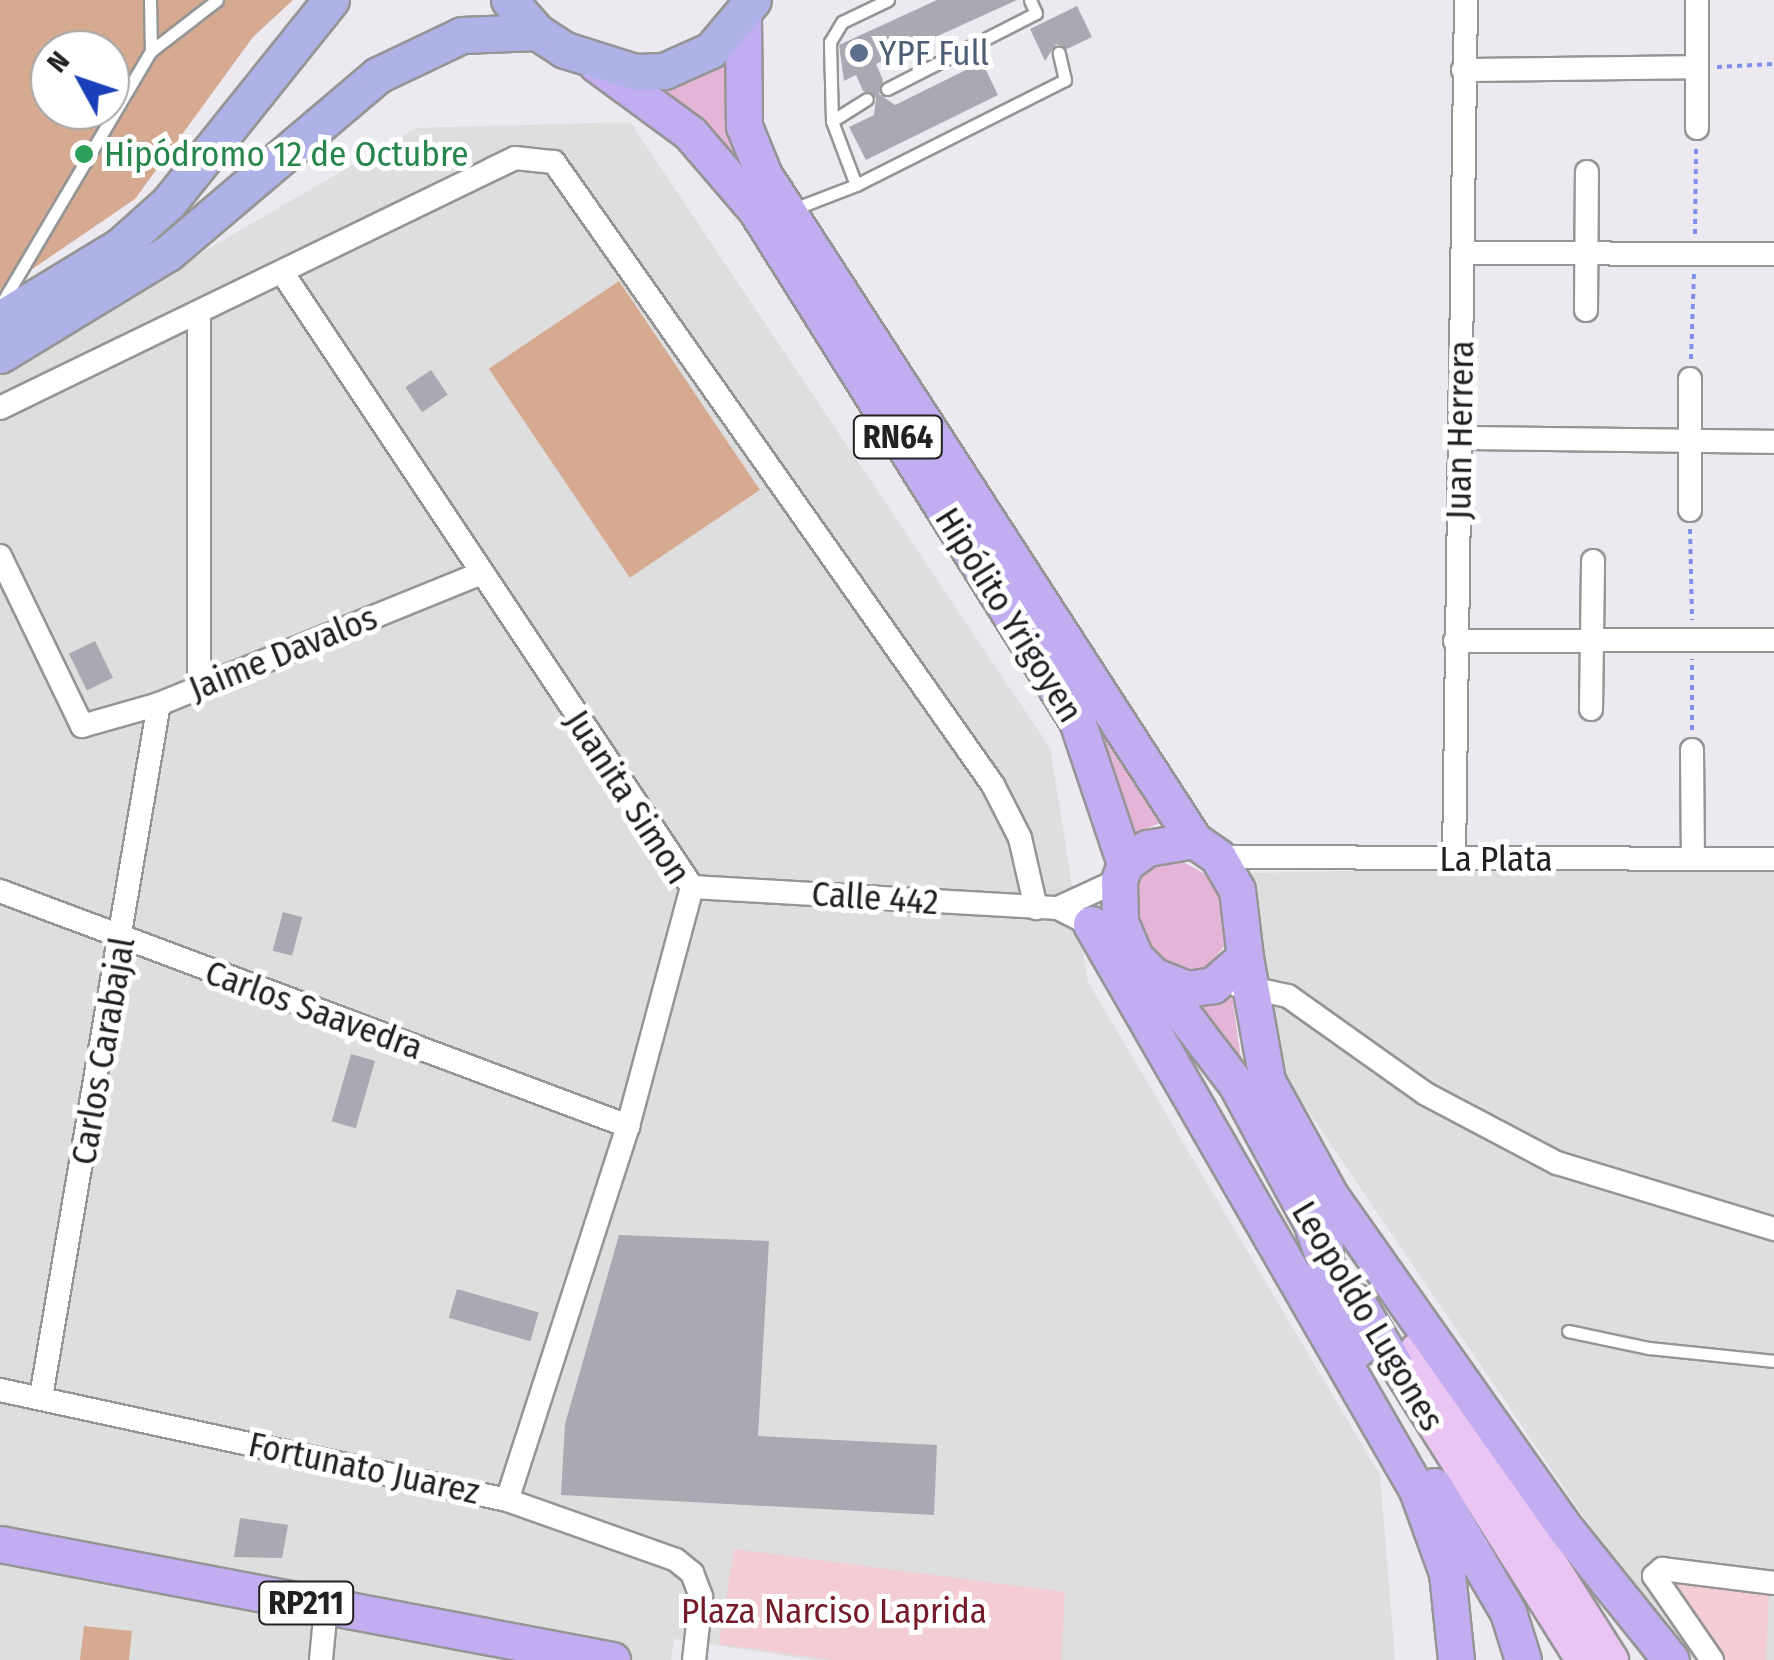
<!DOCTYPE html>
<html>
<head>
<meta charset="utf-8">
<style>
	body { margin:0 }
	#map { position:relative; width:1774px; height:1660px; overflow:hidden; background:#ece9f0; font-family:"Fira Sans Condensed",sans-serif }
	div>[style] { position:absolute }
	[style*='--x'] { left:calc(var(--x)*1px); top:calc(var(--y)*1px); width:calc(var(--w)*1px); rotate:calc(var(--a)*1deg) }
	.residential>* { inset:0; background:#dededf }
	.grass>* { inset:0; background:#e4b5d7 }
	.park>* { inset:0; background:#f4ccd3 }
	.pitch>* { inset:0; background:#d5aa91; transform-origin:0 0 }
	.building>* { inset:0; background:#aaa8b2; transform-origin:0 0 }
	.path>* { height:4px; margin-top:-2px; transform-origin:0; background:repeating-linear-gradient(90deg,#808fea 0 5px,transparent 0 10px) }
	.roads { filter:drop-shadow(2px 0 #959595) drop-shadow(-2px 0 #959595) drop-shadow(0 2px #959595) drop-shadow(0 -2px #959595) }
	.service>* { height:11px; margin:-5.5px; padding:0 5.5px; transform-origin:5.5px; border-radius:5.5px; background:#fff }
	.minor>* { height:22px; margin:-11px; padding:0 11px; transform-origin:11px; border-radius:11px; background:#fff }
	.secondary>* { height:30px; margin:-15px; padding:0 15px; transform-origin:15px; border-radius:15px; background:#eac4f3 }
	.primary>* { height:35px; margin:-17.5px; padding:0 17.5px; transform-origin:17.5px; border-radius:17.5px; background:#c3adf1 }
	.trunk>* { height:35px; margin:-17.5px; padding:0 17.5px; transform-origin:17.5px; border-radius:17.5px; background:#afb2e7 }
	.dots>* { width:28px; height:28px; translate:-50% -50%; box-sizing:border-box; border:5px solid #fff; border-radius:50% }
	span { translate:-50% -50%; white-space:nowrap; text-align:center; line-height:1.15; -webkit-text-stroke:10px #fff; paint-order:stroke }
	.shield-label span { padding:2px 8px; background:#fff; border:2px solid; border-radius:8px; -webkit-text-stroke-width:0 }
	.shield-label { font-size:32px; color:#212121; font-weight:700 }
	.service-label { font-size:35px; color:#4e5e75 }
	.left { translate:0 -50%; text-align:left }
	.leisure-label { font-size:35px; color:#27864d }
	.street-label { font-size:35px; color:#212121 }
	.park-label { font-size:35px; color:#741a28 }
	.north { position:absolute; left:30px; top:30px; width:100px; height:100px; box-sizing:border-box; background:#fff; border:2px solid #a6a6a6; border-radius:50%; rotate:310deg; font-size:28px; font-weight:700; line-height:40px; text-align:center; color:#212121 }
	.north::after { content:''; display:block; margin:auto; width:35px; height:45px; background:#193fb9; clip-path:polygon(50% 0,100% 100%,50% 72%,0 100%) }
</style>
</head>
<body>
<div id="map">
	<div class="residential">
		<div style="clip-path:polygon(630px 122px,1050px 748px,1088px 982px,1380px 1475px,1395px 1660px,814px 1660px,674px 1639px,671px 1660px,0 1660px,0 370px,416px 128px)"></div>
		<div style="clip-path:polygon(1774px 862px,1774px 1660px,1681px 1660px,1272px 1058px,1252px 873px)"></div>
	</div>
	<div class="grass">
		<div style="clip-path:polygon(723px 56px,738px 162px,658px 86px)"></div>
		<div style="clip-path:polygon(1090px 711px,1160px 823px,1135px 833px)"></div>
		<div style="clip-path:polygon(1175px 857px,1217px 881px,1233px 934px,1206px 970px,1182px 972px,1162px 960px,1138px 926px,1137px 879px,1152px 863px)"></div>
		<div style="clip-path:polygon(1232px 993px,1240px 1053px,1253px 1089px,1191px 1006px)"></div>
	</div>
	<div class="park">
		<div style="clip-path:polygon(734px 1549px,1065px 1592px,1061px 1660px,832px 1660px,719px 1644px)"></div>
		<div style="clip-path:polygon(1674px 1579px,1769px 1593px,1766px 1660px,1722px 1660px,1670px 1585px)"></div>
	</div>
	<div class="pitch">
		<div style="clip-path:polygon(evenodd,0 0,293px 0,253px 37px,135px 199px,0 291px,0 0,50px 50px,110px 50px,110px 110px,50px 110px,50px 50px)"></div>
		<div style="left:619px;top:281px;width:252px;height:157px;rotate:56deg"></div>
		<div style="clip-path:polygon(84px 1626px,132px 1631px,129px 1660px,80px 1660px)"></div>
	</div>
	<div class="building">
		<div style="clip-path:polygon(937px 0,1017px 0,876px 64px,883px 80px,879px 94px,895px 105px,982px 62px,998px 95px,866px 160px,849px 127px,874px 115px,876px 98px,863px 91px,856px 75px,844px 81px,839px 45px)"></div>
		<div style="clip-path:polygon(1077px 6px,1092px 37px,1067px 49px,1056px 44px,1045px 61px,1030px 29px)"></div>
		<div style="left:431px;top:370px;width:30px;height:31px;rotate:56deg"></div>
		<div style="left:95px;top:641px;width:41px;height:29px;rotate:64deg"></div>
		<div style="left:283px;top:912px;width:20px;height:40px;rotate:15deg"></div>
		<div style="left:351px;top:1054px;width:25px;height:70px;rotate:16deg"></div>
		<div style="clip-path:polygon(619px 1235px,769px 1241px,758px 1436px,937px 1445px,934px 1515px,561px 1495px,565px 1424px)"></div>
		<div style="left:457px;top:1289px;width:85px;height:30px;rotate:16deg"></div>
		<div style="clip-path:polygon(240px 1518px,288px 1525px,282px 1558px,234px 1557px)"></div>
	</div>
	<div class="path">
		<div style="--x:1717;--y:67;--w:57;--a:-3"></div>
		<div style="--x:1695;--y:234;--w:85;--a:-89.3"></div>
		<div style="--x:1691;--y:359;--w:85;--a:-88"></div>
		<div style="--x:1690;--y:529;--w:91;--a:88.7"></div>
		<div style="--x:1692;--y:730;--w:71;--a:-90"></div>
	</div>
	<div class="roads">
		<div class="service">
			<div style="--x:150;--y:0;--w:51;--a:88.9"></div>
			<div style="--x:887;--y:89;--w:167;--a:-27"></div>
			<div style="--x:1036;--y:13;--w:14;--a:-115"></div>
			<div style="--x:832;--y:121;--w:79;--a:-91.5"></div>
			<div style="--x:830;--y:42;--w:23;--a:-59"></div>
			<div style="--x:842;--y:22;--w:51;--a:-25.6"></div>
			<div style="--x:856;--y:185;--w:234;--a:-26.7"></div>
			<div style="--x:1065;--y:80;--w:28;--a:-103"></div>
			<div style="--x:791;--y:210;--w:70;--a:-21"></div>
			<div style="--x:856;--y:185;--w:68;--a:-110.6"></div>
			<div style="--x:832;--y:121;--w:41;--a:-32.2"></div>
			<div style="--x:0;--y:306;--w:296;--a:-59.4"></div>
			<div style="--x:151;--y:51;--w:83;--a:-37.7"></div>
			<div style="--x:1568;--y:1331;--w:83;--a:11.9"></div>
			<div style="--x:1649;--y:1348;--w:126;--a:5.9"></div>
		</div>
		<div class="minor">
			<div style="--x:1463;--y:70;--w:234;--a:-0.7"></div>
			<div style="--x:1697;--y:128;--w:128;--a:-90"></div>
			<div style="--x:1464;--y:253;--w:310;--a:0.2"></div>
			<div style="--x:282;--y:272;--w:739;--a:56.31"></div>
			<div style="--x:692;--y:887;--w:247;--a:105"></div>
			<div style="--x:628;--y:1126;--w:393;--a:107.9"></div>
			<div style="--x:1586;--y:310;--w:138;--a:-89.6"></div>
			<div style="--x:199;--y:312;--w:374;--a:90"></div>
			<div style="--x:0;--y:408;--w:572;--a:-25.89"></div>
			<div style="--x:515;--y:158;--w:39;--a:6"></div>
			<div style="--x:554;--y:162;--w:762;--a:54.83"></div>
			<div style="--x:993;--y:785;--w:59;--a:63"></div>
			<div style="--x:1020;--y:838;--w:72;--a:77.1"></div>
			<div style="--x:1460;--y:438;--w:314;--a:0.7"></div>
			<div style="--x:1690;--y:510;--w:131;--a:-90"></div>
			<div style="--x:0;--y:556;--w:189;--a:64.2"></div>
			<div style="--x:82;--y:726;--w:80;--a:-15.9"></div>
			<div style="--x:159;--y:704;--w:348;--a:-22.1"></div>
			<div style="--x:1455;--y:641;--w:319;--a:-0.2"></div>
			<div style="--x:1591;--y:709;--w:148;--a:-89.2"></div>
			<div style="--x:1692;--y:750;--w:108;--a:89.5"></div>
			<div style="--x:1218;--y:857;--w:556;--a:0.21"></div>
			<div style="--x:1454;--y:859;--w:859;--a:-89.2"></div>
			<div style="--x:692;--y:887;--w:367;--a:3.3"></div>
			<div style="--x:0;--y:891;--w:671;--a:20.52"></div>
			<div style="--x:1101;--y:930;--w:48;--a:-152.9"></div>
			<div style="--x:1058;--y:908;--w:67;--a:-24.7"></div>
			<div style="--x:1237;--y:985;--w:52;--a:12.2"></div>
			<div style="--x:1288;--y:996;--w:169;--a:35.4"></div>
			<div style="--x:1426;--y:1094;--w:148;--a:27.8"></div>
			<div style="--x:1557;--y:1163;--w:227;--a:16.9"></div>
			<div style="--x:0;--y:1390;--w:519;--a:12.24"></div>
			<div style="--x:507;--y:1500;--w:179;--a:19.5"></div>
			<div style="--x:676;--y:1560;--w:21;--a:39"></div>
			<div style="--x:692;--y:1573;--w:26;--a:69"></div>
			<div style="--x:701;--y:1597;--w:63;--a:96.3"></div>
			<div style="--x:41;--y:1397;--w:703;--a:-80.34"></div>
			<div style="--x:321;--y:1660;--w:53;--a:-84.6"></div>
			<div style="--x:1712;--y:1660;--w:102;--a:-124.6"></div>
			<div style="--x:1654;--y:1576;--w:11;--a:-41"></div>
			<div style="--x:1662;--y:1569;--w:113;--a:7.1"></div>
		</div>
		<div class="secondary">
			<div style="--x:1416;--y:1349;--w:368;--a:57.6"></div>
			<div style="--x:1394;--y:1363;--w:351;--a:57.8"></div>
		</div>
		<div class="primary">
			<div style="--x:743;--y:17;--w:109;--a:89.5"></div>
			<div style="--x:744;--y:126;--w:53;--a:67.8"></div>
			<div style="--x:764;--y:175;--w:792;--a:57.11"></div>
			<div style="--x:596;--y:64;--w:117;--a:36.3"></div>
			<div style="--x:690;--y:133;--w:101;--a:49.4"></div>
			<div style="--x:756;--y:210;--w:603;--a:57.86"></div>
			<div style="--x:1077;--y:721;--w:151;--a:71.4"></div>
			<div style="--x:1194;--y:840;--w:29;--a:35"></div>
			<div style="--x:1218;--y:857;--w:38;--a:60"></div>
			<div style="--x:1237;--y:890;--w:67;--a:83.2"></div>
			<div style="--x:1245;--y:957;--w:43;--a:138.8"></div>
			<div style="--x:1213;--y:985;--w:26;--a:171"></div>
			<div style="--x:1187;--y:989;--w:37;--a:-158"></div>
			<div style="--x:1153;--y:975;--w:25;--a:-135"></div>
			<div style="--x:1135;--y:957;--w:38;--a:-113"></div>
			<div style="--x:1120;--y:922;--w:42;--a:-91.4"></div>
			<div style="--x:1119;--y:880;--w:17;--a:-69"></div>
			<div style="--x:1125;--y:864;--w:27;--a:-36"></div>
			<div style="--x:1147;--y:848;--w:48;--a:-9.7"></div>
			<div style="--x:1091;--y:924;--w:653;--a:60.06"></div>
			<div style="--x:1417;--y:1490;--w:88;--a:70.1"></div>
			<div style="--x:1447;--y:1573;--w:87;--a:84.1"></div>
			<div style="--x:1245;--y:957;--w:126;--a:79.9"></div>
			<div style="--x:1267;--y:1081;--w:153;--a:61.1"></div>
			<div style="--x:1153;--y:975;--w:137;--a:52.7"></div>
			<div style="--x:1236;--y:1084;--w:187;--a:61.5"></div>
			<div style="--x:1332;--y:1198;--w:409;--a:54.8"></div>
			<div style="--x:1568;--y:1532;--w:164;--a:51.2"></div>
			<div style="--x:1313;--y:1228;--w:129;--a:70"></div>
			<div style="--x:1357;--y:1302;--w:71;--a:58.8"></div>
			<div style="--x:1434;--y:1486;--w:146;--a:59.6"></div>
			<div style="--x:1508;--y:1612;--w:50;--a:72.6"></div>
			<div style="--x:0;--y:1544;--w:623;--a:10.73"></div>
		</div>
		<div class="trunk">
			<div style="--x:509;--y:0;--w:43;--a:48.8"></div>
			<div style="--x:537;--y:32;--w:33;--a:33"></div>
			<div style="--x:565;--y:50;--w:73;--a:17.4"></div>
			<div style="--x:635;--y:72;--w:29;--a:-2"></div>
			<div style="--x:664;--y:71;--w:51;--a:-24.1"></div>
			<div style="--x:711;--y:50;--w:65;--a:-50"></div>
			<div style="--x:0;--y:319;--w:140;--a:-31.3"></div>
			<div style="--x:120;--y:246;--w:66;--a:-41.9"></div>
			<div style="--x:169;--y:202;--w:259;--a:-51.3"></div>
			<div style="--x:0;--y:355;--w:197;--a:-31.3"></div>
			<div style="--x:168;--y:253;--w:275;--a:-40.3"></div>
			<div style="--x:378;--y:75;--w:93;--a:-25.5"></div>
			<div style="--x:462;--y:35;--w:75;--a:-2.3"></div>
		</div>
	</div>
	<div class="dots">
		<div style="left:859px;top:53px;background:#5c6f8a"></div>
		<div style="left:84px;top:154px;background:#2e9e5b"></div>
	</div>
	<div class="shield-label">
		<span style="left:898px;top:437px">RN64</span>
		<span style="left:306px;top:1603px">RP211</span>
	</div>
	<div class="service-label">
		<span class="left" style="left:879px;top:53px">YPF Full</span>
	</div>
	<div class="leisure-label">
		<span class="left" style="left:104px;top:154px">Hipódromo 12 de Octubre</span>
	</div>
	<div class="street-label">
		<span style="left:1460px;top:430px;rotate:-89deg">Juan Herrera</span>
		<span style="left:1009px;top:615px;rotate:58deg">Hipólito Yrigoyen</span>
		<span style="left:283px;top:653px;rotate:-22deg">Jaime Davalos</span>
		<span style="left:628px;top:797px;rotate:57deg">Juanita Simon</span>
		<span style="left:1496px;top:859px">La Plata</span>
		<span style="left:875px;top:898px;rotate:4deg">Calle 442</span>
		<span style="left:314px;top:1010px;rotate:20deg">Carlos Saavedra</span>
		<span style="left:103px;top:1051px;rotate:-80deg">Carlos Carabajal</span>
		<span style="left:1368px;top:1316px;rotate:59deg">Leopoldo Lugones</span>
		<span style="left:364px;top:1468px;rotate:12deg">Fortunato Juarez</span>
	</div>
	<div class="park-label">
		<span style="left:834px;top:1611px">Plaza Narciso Laprida</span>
	</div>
	<div class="north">N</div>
</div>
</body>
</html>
